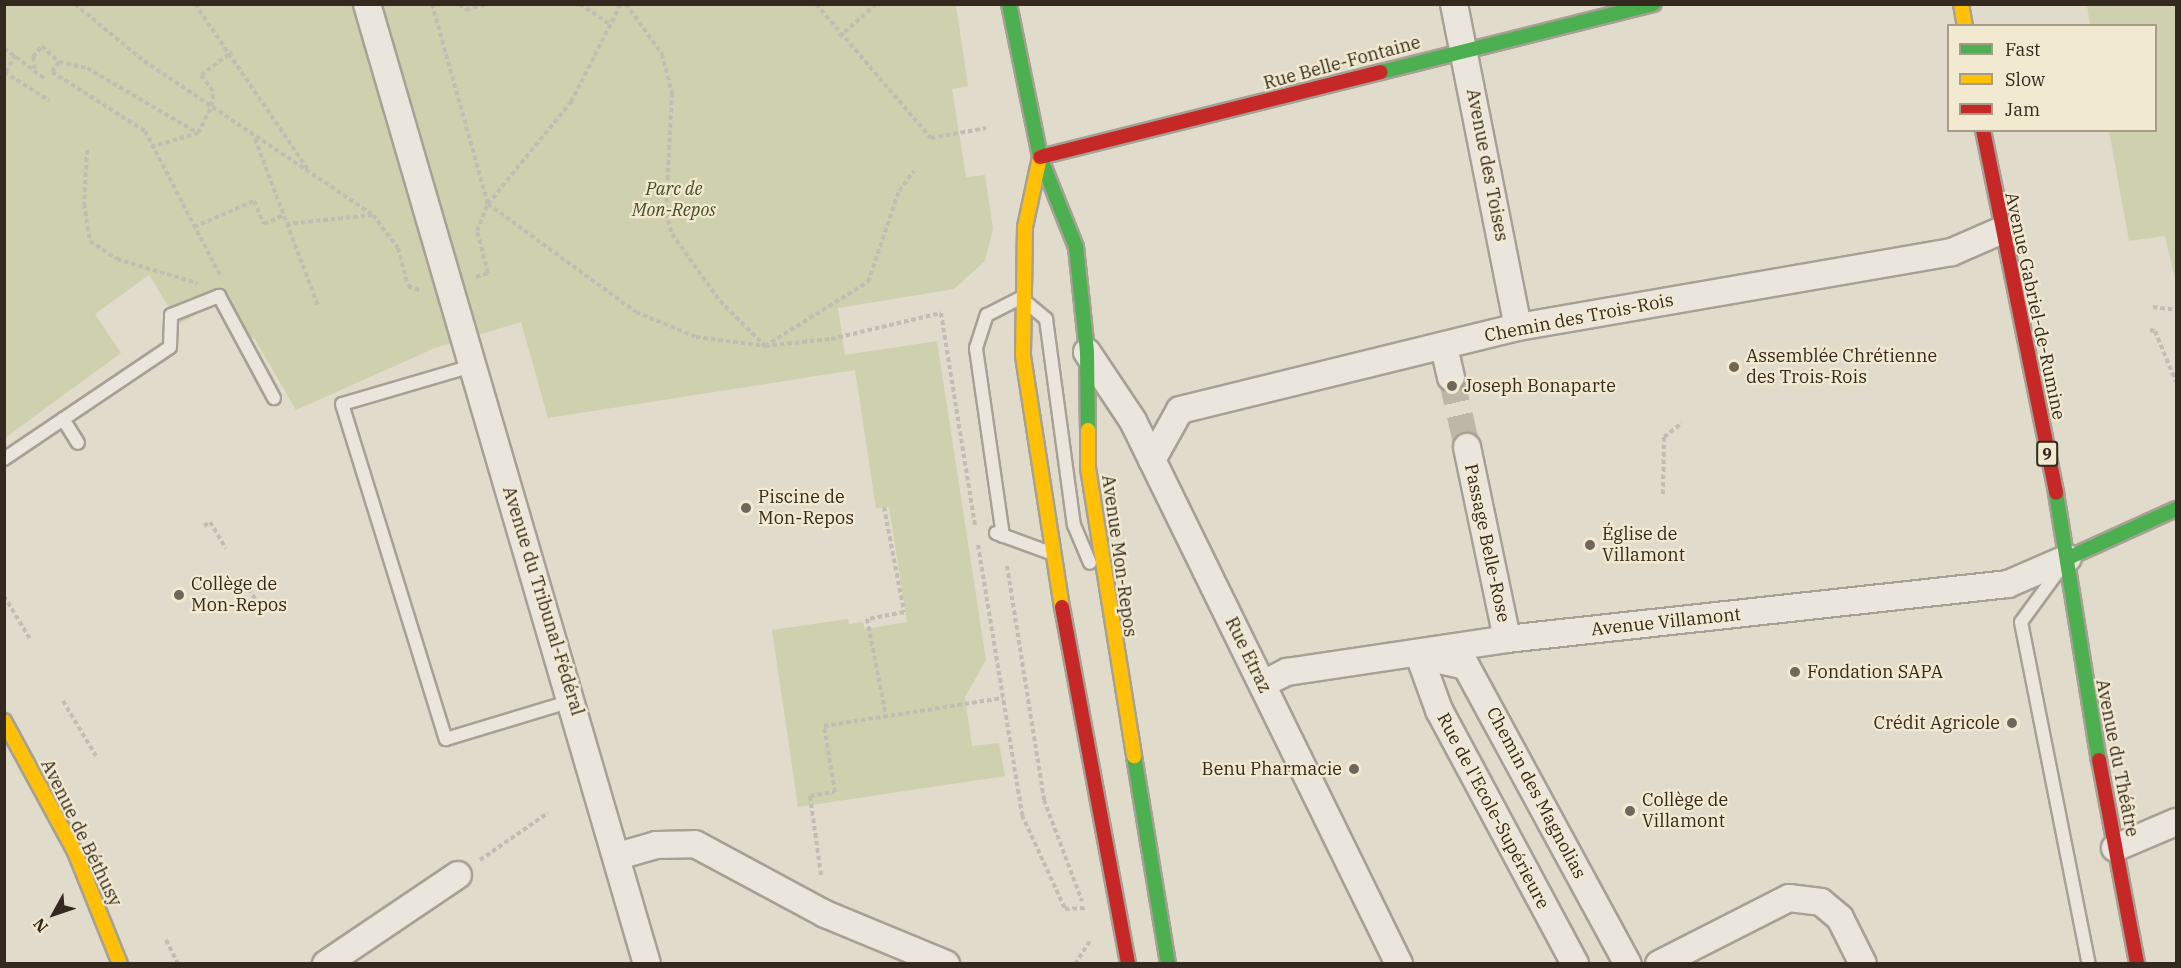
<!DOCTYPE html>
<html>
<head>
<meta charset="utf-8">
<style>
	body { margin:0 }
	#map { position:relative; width:2181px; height:968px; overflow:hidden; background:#e1dbcb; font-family:"IBM Plex Serif",serif }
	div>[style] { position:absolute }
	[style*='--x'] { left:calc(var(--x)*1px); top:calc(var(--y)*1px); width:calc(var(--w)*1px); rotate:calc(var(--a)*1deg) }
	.green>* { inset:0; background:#cfd0ae }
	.street-tunnel>* { height:26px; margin-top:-13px; transform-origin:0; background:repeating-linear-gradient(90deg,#beb7a8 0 26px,transparent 0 39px) }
	.path>* { height:4px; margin-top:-2px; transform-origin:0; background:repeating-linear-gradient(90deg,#c2bdb4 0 4.5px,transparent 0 7.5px) }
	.roads { filter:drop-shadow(2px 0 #a6a095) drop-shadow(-2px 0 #a6a095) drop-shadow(0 2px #a6a095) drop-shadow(0 -2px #a6a095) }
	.lane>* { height:12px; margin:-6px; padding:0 6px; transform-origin:6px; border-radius:6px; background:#eae6dd }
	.street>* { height:26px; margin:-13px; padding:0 13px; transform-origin:13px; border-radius:13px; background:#eae6dd }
	.fast>* { height:14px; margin:-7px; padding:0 7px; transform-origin:7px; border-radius:7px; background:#4caf50 }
	.slow>* { height:14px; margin:-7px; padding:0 7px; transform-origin:7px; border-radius:7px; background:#ffc107 }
	.jam>* { height:14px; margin:-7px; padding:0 7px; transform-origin:7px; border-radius:7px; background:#c62828 }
	.dots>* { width:16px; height:16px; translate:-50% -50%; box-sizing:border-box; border:3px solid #f2e9d1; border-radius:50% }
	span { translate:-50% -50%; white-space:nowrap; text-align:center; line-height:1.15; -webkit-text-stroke:4.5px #f2e9d1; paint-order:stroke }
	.shield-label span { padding:2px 4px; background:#f2e9d1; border:2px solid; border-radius:4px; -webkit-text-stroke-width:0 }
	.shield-label { font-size:16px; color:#33291e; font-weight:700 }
	.street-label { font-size:18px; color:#33291e }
	.park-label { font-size:18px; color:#434e26; font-style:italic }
	.poi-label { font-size:18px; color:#33291e }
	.left { translate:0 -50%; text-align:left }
	.right { translate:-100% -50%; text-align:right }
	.frame { position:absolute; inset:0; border:6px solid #33291e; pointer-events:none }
	.legend { position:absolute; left:1947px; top:24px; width:210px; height:108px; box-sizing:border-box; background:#f2e9d1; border:2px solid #a69c89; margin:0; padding:8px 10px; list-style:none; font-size:18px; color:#33291e }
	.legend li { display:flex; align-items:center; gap:12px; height:30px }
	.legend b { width:30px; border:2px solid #a69c89 }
	.north { position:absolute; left:24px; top:884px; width:60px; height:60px; -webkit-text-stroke:4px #f2e9d1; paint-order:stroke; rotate:230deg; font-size:16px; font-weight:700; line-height:24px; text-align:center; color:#33291e }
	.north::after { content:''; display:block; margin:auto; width:21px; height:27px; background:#33291e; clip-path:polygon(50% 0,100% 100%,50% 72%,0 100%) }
</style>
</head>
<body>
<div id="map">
	<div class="green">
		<div style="clip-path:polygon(5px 5px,956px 5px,968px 86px,952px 89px,966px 177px,985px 175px,993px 229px,985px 261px,954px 289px,838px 308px,845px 355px,937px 341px,986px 660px,965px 697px,972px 746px,999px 743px,1005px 776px,798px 807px,772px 630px,848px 619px,849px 624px,863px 622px,865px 629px,907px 622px,889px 507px,876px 508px,855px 370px,548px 418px,521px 322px,435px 348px,296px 410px,254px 338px,240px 346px,214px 304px,179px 324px,149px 275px,95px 314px,121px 353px,5px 438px)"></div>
		<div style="clip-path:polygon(2087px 5px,2176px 5px,2176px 283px,2165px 236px,2129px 241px,2109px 131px,2156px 130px,2156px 26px,2090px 25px)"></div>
	</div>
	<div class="street-tunnel">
		<div style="--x:1451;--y:377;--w:72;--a:77.1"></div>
	</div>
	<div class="path">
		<div style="--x:75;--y:4;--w:89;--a:39.6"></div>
		<div style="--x:144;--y:61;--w:276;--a:33.9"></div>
		<div style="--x:373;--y:215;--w:41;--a:52.9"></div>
		<div style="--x:398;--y:248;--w:39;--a:75"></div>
		<div style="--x:408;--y:286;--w:15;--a:20"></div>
		<div style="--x:195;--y:4;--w:202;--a:55.7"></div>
		<div style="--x:432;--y:4;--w:208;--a:74.4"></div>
		<div style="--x:488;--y:204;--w:183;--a:36.1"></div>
		<div style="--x:636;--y:312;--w:65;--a:22.6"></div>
		<div style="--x:696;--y:337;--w:70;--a:7.4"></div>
		<div style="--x:765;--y:346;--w:66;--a:-6.1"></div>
		<div style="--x:831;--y:339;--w:113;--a:-13.3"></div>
		<div style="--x:941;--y:313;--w:215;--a:80.9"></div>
		<div style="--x:459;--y:4;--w:9;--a:41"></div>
		<div style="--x:466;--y:10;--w:22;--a:-16"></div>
		<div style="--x:580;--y:4;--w:36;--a:34"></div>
		<div style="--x:626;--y:4;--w:62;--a:54.2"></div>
		<div style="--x:662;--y:54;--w:40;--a:75.6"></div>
		<div style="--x:672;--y:93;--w:120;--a:92.9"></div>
		<div style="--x:666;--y:213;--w:22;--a:74"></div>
		<div style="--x:672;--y:234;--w:82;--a:54.4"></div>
		<div style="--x:720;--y:301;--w:64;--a:45"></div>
		<div style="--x:765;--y:346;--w:121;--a:-31.9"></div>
		<div style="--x:868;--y:282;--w:96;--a:-71.2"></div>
		<div style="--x:899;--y:191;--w:25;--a:-53"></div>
		<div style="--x:816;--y:4;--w:177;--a:49.4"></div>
		<div style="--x:931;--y:138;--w:56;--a:-10.3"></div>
		<div style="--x:839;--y:37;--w:50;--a:-41.7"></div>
		<div style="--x:4;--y:48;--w:51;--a:37.1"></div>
		<div style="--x:59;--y:62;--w:12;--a:125"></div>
		<div style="--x:52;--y:72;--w:110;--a:32.4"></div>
		<div style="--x:145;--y:131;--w:162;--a:62.5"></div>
		<div style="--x:35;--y:69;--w:12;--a:-99"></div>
		<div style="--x:33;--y:57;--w:14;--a:-51"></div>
		<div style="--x:42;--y:46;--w:23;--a:43"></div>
		<div style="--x:59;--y:62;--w:29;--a:12"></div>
		<div style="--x:87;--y:68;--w:129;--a:30.4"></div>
		<div style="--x:4;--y:72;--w:54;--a:32.2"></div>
		<div style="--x:6;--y:72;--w:21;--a:-61"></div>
		<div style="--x:255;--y:139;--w:178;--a:69.3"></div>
		<div style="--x:151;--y:147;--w:49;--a:-16.6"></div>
		<div style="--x:198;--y:133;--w:30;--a:-63"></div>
		<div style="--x:212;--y:106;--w:15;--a:-86"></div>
		<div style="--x:213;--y:91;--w:20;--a:-127"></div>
		<div style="--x:201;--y:75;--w:39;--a:-37"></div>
		<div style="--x:87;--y:150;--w:54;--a:93.2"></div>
		<div style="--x:84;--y:204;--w:37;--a:81"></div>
		<div style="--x:90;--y:241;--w:32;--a:34"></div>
		<div style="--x:117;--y:259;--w:84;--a:16.7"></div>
		<div style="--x:286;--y:224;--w:87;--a:-5.9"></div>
		<div style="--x:194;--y:227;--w:65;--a:-23.4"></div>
		<div style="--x:254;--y:201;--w:25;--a:67"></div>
		<div style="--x:264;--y:224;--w:20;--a:-24"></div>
		<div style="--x:476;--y:277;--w:13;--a:-18"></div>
		<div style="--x:488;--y:273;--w:43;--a:-104.7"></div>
		<div style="--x:477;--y:231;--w:29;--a:-68"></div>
		<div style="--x:488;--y:204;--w:132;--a:-50.9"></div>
		<div style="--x:571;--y:102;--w:110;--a:-63"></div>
		<div style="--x:2153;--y:307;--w:23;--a:7"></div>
		<div style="--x:2150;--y:330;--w:5;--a:11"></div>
		<div style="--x:2155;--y:331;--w:55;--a:67.6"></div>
		<div style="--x:1663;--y:494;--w:57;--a:-89"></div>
		<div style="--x:1664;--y:437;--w:23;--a:-38"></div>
		<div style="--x:884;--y:507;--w:107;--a:79.2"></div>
		<div style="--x:904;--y:612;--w:38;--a:169"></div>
		<div style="--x:867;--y:619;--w:99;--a:78.9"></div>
		<div style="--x:204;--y:526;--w:7;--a:-34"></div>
		<div style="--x:210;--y:522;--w:31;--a:59"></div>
		<div style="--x:978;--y:545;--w:274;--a:80.7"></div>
		<div style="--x:1022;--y:815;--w:103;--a:65.4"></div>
		<div style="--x:1065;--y:909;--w:20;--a:-3"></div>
		<div style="--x:1007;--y:566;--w:237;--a:81"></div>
		<div style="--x:1044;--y:800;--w:108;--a:69.4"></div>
		<div style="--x:245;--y:582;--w:31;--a:59"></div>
		<div style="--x:261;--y:609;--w:7;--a:146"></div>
		<div style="--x:4;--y:596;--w:50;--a:58.8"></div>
		<div style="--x:63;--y:701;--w:64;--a:59"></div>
		<div style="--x:480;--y:860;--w:83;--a:-34.7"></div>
		<div style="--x:821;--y:875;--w:80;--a:-97.9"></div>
		<div style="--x:810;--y:796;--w:25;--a:-9"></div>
		<div style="--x:835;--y:792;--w:67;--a:-99.5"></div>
		<div style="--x:824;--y:726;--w:181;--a:-8.9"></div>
		<div style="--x:166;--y:940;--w:27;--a:63"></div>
		<div style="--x:199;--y:964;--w:6;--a:0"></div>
		<div style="--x:1075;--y:964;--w:27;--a:-57"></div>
	</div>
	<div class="roads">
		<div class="lane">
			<div style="--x:472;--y:366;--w:135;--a:163.7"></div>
			<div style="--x:342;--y:404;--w:351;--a:72.8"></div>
			<div style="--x:446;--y:739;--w:132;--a:-16.8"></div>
			<div style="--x:63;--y:419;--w:28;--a:58"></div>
			<div style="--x:4;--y:459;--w:200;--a:-34"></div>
			<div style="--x:170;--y:347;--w:32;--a:-88"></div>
			<div style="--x:171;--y:315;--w:52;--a:-21.6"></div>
			<div style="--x:219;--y:296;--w:116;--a:61.7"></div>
			<div style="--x:996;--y:533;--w:55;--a:20.1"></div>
			<div style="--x:1003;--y:536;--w:190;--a:-98.2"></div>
			<div style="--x:976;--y:348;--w:35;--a:-72"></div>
			<div style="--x:987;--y:315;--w:38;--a:-27"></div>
			<div style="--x:1021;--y:298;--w:33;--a:40"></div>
			<div style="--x:1046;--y:319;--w:208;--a:82.3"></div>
			<div style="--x:1074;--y:525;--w:41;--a:67.2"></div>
			<div style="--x:2062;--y:566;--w:69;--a:126.2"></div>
			<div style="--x:2021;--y:622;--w:349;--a:78.8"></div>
		</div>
		<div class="street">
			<div style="--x:367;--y:4;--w:1000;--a:73.74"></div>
			<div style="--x:1454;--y:4;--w:329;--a:78.8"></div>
			<div style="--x:1444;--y:347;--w:31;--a:77"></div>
			<div style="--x:1087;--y:352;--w:83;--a:56.3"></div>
			<div style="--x:1133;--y:421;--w:605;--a:63.9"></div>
			<div style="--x:1467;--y:447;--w:196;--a:78.2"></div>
			<div style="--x:1152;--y:460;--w:57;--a:-60.8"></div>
			<div style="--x:1180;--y:410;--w:348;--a:-13.8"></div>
			<div style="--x:1518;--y:327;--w:440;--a:-9.8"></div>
			<div style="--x:1952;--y:252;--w:52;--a:-23.6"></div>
			<div style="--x:1419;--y:655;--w:59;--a:70"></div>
			<div style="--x:1439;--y:710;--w:288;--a:61.8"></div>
			<div style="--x:1431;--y:658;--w:36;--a:13"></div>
			<div style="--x:1466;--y:666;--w:339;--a:61.5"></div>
			<div style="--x:1263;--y:684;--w:27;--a:-27"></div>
			<div style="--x:1287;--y:672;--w:222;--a:-8.5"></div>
			<div style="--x:1507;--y:639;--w:504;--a:-6.26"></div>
			<div style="--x:2008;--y:584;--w:65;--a:-23.4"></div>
			<div style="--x:2115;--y:848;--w:66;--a:-23.1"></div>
			<div style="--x:618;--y:856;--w:40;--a:-16"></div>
			<div style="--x:656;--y:845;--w:39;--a:-1"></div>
			<div style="--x:695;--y:844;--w:148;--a:28.3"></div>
			<div style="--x:825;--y:914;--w:131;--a:22.5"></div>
			<div style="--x:326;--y:964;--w:159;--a:-34"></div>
			<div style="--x:1659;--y:964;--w:146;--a:-26.9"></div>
			<div style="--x:1789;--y:898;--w:32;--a:7"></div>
			<div style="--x:1821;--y:902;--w:25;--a:40"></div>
			<div style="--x:1840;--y:918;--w:51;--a:63.4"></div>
		</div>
		<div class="fast">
			<div style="--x:1009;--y:4;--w:156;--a:78.5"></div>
			<div style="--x:1040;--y:157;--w:97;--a:68.2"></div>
			<div style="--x:1076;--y:247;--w:106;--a:84"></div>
			<div style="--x:1087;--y:352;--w:78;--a:89.3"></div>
			<div style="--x:1381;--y:72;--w:281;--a:-14"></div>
			<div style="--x:2056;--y:493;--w:270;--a:80.9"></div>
			<div style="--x:2068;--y:558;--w:119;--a:-24.4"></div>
			<div style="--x:1134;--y:756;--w:211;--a:80.7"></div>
		</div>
		<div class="slow">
			<div style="--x:1961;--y:4;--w:22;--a:80"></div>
			<div style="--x:1040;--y:157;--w:72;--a:102.1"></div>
			<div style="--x:1025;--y:227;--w:129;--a:90.9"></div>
			<div style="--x:1023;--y:356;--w:254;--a:81.2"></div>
			<div style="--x:1088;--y:430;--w:38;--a:90"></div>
			<div style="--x:1088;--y:468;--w:292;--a:80.9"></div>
			<div style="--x:4;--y:721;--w:149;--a:61.5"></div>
			<div style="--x:75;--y:852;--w:121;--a:68.1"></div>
		</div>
		<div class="jam">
			<div style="--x:1983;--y:130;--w:370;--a:78.6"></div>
			<div style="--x:1040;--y:157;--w:351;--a:-14"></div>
			<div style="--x:1062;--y:607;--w:363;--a:79.5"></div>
			<div style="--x:2099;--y:760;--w:208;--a:79.4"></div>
		</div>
	</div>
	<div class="dots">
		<div style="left:1734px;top:367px;background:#70675b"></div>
		<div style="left:1452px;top:386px;background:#70675b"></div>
		<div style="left:746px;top:508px;background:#70675b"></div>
		<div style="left:1590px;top:545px;background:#70675b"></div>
		<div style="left:179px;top:595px;background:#70675b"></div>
		<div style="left:1795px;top:672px;background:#70675b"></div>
		<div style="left:2012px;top:723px;background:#70675b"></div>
		<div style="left:1354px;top:769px;background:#70675b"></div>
		<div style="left:1630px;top:811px;background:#70675b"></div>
	</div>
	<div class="shield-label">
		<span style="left:2047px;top:454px">9</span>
	</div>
	<div class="street-label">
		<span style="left:1342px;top:63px;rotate:-15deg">Rue Belle-Fontaine</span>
		<span style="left:1487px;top:165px;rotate:79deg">Avenue des Toises</span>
		<span style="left:2035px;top:306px;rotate:78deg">Avenue Gabriel-de-Rumine</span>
		<span style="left:1579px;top:318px;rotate:-11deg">Chemin des Trois-Rois</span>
		<span style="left:1487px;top:543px;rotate:78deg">Passage Belle-Rose</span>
		<span style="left:1119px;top:556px;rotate:82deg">Avenue Mon-Repos</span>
		<span style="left:543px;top:601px;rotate:73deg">Avenue du Tribunal-Fédéral</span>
		<span style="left:1666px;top:622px;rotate:-6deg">Avenue Villamont</span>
		<span style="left:1248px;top:655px;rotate:64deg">Rue Etraz</span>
		<span style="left:2117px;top:758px;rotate:79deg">Avenue du Théâtre</span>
		<span style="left:1536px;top:793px;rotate:62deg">Chemin des Magnolias</span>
		<span style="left:1493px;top:811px;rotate:62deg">Rue de l'Ecole-Supérieure</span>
		<span style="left:81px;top:833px;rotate:64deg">Avenue de Béthusy</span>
	</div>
	<div class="park-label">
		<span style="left:674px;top:200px">Parc de<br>Mon-Repos</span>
	</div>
	<div class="poi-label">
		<span class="left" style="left:1746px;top:367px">Assemblée Chrétienne<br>des Trois-Rois</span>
		<span class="left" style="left:1464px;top:386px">Joseph Bonaparte</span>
		<span class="left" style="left:758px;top:508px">Piscine de<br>Mon-Repos</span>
		<span class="left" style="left:1602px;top:545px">Église de<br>Villamont</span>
		<span class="left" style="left:191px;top:595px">Collège de<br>Mon-Repos</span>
		<span class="left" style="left:1807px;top:672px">Fondation SAPA</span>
		<span class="right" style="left:2000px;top:723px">Crédit Agricole</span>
		<span class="right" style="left:1342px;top:769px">Benu Pharmacie</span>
		<span class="left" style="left:1642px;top:811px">Collège de<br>Villamont</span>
	</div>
	<div class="frame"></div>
	<ul class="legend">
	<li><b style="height:8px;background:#4caf50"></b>Fast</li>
	<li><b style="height:8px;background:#ffc107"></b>Slow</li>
	<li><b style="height:8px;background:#c62828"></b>Jam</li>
	</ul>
	<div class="north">N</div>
</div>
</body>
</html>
